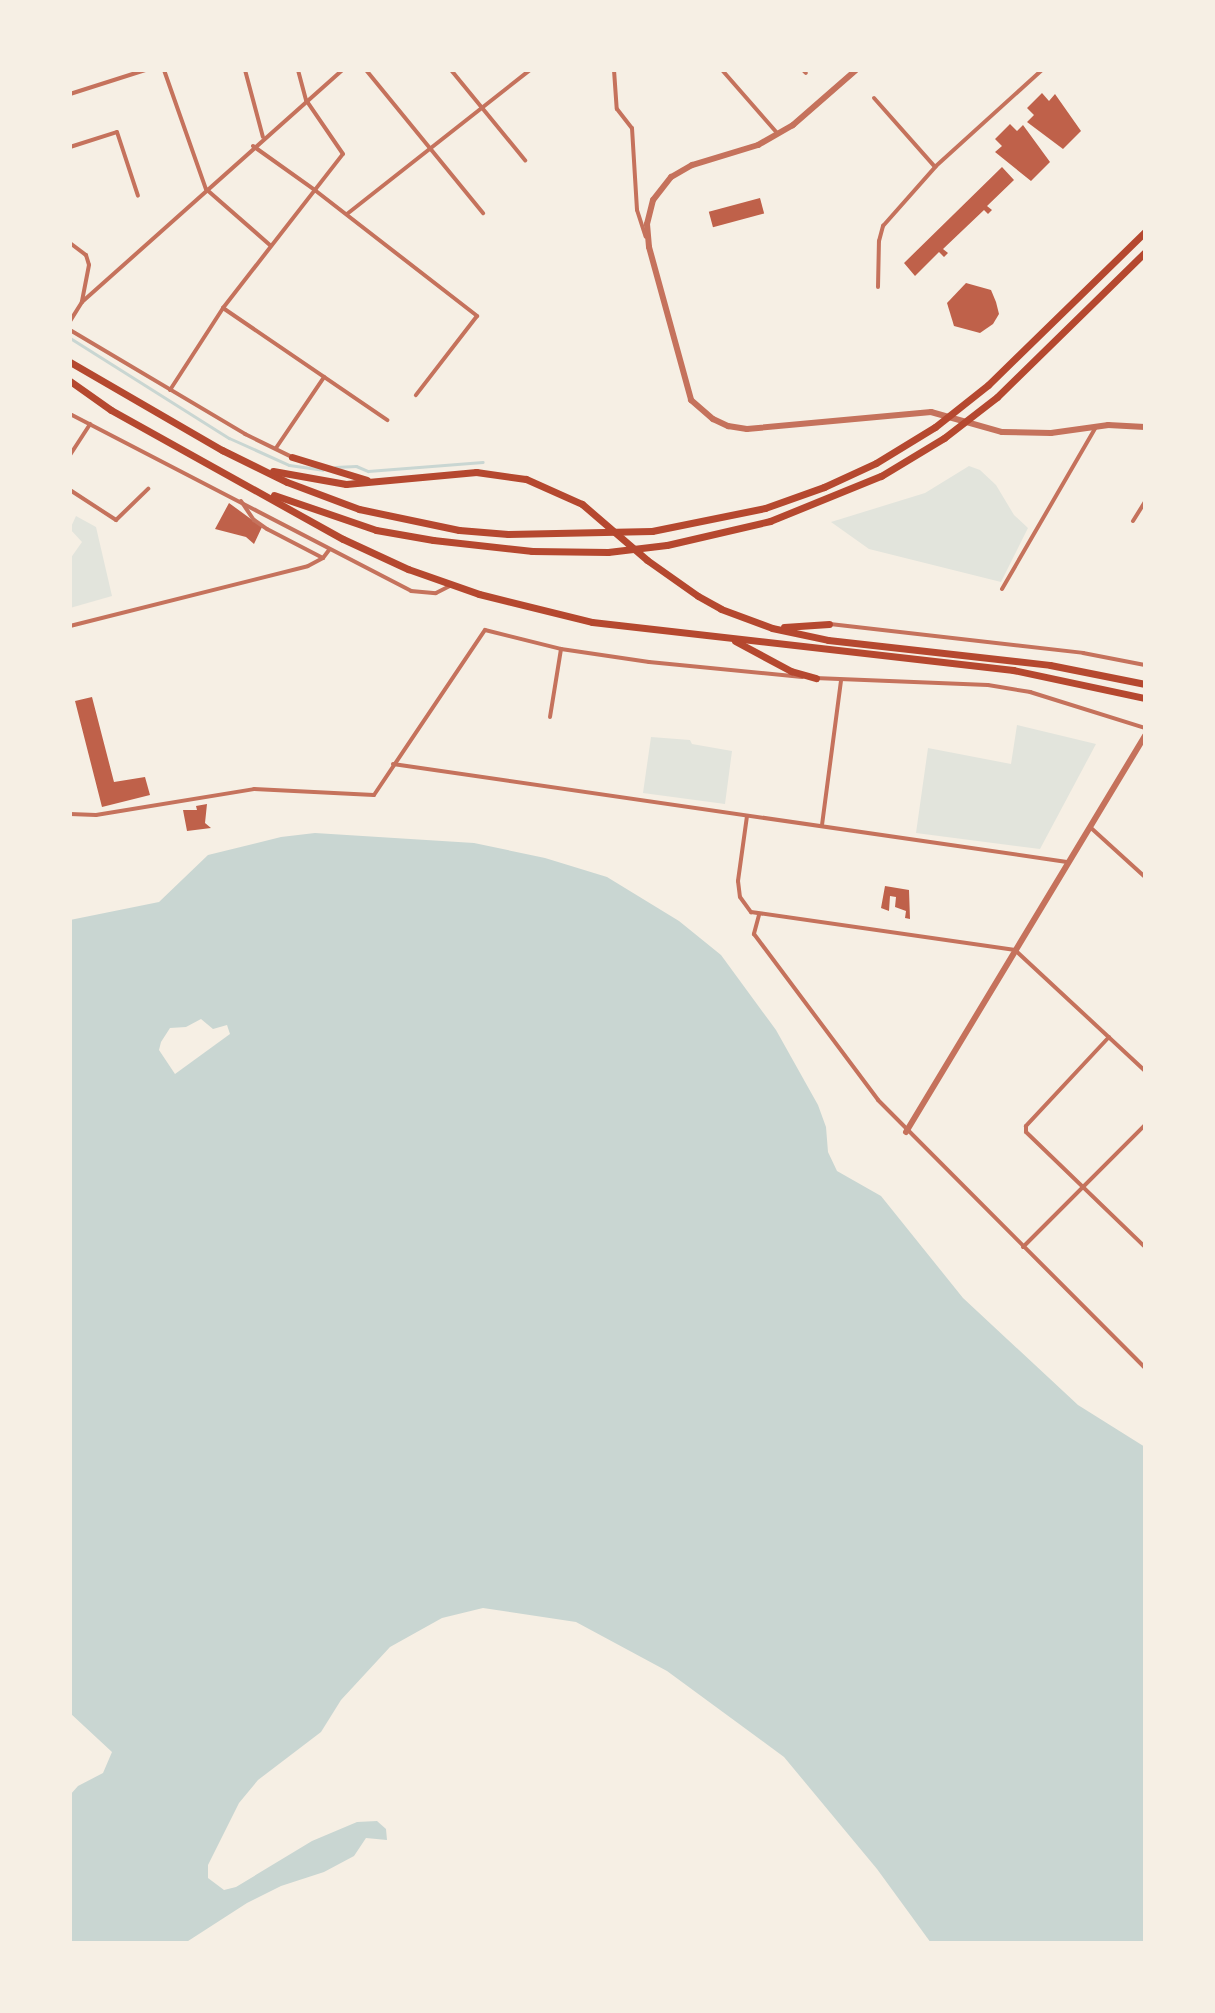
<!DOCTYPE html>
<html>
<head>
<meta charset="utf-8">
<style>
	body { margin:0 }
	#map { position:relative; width:1215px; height:2013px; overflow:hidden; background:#f6efe4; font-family:Lato,sans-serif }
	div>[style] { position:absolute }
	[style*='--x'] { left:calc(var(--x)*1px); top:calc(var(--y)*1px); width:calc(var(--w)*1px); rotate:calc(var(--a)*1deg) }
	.green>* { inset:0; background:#e2e4dc }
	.water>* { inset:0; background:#c9d6d2 }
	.stream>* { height:3px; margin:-1.5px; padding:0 1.5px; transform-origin:1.5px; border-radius:1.5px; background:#c9d6d2 }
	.building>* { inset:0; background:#bf614a; transform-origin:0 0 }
	.minor>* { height:4px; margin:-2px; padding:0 2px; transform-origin:2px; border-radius:2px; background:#c5725c }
	.tertiary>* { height:6px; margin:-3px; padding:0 3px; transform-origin:3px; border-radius:3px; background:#c5725c }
	.trunk>* { height:7px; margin:-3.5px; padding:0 3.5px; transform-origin:3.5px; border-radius:3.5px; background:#b5482f }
	span { translate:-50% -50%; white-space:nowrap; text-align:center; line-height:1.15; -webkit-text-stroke:6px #f6efe4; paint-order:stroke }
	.frame { position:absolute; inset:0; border:72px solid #f6efe4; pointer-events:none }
</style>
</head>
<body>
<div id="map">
	<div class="green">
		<div style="clip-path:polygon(969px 466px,980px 470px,996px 485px,1014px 515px,1028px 528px,1001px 582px,869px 549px,831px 522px,925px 493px)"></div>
		<div style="clip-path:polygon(76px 516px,96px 527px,112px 596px,70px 608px,70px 559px,82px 542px,70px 529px)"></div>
		<div style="clip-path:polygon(1017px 725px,1096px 744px,1040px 849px,916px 833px,928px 748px,1011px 764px)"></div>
		<div style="clip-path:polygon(651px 737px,690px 740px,692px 744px,732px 751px,725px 804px,643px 793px)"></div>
	</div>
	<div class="water">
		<div style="clip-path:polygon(evenodd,315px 833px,474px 843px,545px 858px,607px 877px,679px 921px,721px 955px,776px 1030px,818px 1105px,826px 1127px,828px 1152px,837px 1171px,881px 1196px,963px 1298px,1078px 1405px,1145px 1447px,1145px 1943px,931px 1943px,877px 1869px,784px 1757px,667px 1671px,576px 1622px,483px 1608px,442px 1618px,390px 1647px,341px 1700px,321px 1732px,258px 1780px,239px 1803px,208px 1865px,208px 1878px,224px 1890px,236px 1887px,312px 1841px,357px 1822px,377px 1821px,386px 1829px,387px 1840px,366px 1838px,354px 1856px,324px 1872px,281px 1886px,247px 1903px,185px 1943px,70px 1943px,70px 1795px,78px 1786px,103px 1773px,112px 1752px,70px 1713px,70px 920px,159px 902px,208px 855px,281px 837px,315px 833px,201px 1019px,213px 1029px,227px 1025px,230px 1034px,175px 1074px,159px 1050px,161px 1042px,170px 1028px,186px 1027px,201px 1019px)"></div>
	</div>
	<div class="stream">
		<div style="--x:70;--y:338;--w:188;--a:32.2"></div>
		<div style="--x:229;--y:438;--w:66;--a:24.2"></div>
		<div style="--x:289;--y:465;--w:34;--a:8"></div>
		<div style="--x:335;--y:467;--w:21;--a:-3"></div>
		<div style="--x:356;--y:466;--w:13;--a:23"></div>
		<div style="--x:368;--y:471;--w:115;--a:-4.5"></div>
	</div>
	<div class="building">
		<div style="clip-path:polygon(1042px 93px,1049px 101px,1055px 94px,1081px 131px,1063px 149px,1027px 122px,1034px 115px,1027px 108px)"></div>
		<div style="clip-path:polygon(1010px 124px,1017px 131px,1023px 125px,1050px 162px,1031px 181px,995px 152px,1002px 146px,995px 139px)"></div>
		<div style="clip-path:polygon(1002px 167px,1014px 180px,987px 206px,992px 210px,988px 214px,984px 210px,943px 249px,948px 253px,944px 257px,939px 252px,915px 276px,904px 263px)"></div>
		<div style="left:760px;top:198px;width:16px;height:53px;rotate:75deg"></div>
		<div style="clip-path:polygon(966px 283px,991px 290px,996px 302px,999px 314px,993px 324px,980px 333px,954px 326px,947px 303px)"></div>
		<div style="clip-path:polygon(229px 503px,262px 527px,254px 544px,246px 537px,215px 529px)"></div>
		<div style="clip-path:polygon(92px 697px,114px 782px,145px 777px,150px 795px,102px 807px,75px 701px)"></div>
		<div style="clip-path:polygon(207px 804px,205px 823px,211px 828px,187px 831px,183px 810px,197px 810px,196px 806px)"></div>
		<div style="clip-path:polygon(885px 886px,909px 890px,910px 919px,905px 918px,906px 911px,895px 907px,896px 897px,890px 896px,889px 911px,881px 908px)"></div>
	</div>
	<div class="minor">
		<div style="--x:164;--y:70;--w:126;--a:70.6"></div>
		<div style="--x:206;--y:189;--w:86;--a:41.2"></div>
		<div style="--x:245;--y:70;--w:69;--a:75"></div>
		<div style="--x:366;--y:70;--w:185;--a:50.7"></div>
		<div style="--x:451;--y:70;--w:117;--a:50.6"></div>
		<div style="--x:614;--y:70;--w:39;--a:86"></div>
		<div style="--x:617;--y:109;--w:24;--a:52"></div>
		<div style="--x:632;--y:128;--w:82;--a:86.5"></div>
		<div style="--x:637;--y:210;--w:28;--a:72"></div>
		<div style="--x:722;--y:70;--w:85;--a:48.8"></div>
		<div style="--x:803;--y:70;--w:4;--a:45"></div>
		<div style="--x:70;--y:94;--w:79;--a:-17.7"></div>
		<div style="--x:874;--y:98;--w:92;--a:48.5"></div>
		<div style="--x:253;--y:146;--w:77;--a:35.5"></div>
		<div style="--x:316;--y:191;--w:204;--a:37.8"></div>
		<div style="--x:477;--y:316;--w:100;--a:127.7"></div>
		<div style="--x:70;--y:147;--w:49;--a:-17.7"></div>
		<div style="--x:117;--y:132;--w:67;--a:71.8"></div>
		<div style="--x:347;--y:214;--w:233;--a:-38.2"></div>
		<div style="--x:70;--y:243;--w:20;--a:37"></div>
		<div style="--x:86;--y:255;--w:10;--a:73"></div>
		<div style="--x:89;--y:265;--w:38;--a:101"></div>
		<div style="--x:82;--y:302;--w:22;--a:122"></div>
		<div style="--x:878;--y:287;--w:46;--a:-88.8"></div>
		<div style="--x:879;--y:241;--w:16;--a:-75"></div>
		<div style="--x:883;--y:226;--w:80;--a:-48.5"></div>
		<div style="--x:936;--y:166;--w:143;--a:-42.2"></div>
		<div style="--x:82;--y:302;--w:348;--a:-41.7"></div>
		<div style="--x:223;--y:308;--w:199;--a:34.3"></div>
		<div style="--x:70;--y:330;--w:204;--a:30.7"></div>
		<div style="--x:245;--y:434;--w:52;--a:26.1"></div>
		<div style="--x:170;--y:390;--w:98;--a:-57.1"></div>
		<div style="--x:223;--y:308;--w:195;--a:-52.1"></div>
		<div style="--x:343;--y:154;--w:65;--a:-124.4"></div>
		<div style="--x:306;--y:100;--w:31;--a:-105"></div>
		<div style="--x:70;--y:414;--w:384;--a:27.4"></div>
		<div style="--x:411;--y:591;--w:25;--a:5"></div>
		<div style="--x:436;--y:593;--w:16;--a:-27"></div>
		<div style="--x:276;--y:448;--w:86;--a:-55.9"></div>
		<div style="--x:70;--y:455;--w:37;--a:-57"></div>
		<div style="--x:70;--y:490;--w:55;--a:33.1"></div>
		<div style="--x:116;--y:520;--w:45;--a:-44.1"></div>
		<div style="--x:241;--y:501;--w:23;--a:56"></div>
		<div style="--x:254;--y:520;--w:16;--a:35"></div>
		<div style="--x:267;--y:529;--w:63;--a:27.4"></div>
		<div style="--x:1133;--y:521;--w:22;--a:-58"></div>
		<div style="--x:1002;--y:589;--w:187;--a:-59.9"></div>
		<div style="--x:830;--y:624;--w:255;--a:6.5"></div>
		<div style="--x:1083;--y:653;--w:63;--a:11"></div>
		<div style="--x:70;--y:626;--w:245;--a:-14.1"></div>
		<div style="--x:308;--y:566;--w:17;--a:-28"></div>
		<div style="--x:323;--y:558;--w:10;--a:-53"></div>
		<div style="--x:815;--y:678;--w:173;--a:2.3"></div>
		<div style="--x:988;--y:685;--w:43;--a:9.5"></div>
		<div style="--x:1030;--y:692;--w:121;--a:17.4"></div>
		<div style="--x:550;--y:717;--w:69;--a:-80.8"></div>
		<div style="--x:393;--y:764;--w:681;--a:8.27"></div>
		<div style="--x:70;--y:814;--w:26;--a:2"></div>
		<div style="--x:96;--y:815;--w:160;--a:-9.3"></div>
		<div style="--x:254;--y:789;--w:120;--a:2.9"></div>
		<div style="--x:374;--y:795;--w:199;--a:-56.1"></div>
		<div style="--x:485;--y:630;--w:78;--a:14"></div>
		<div style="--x:561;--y:649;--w:89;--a:8.4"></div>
		<div style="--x:649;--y:662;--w:154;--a:5.6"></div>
		<div style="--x:747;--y:816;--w:66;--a:97.9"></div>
		<div style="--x:738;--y:881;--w:16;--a:83"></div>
		<div style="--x:740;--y:897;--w:19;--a:54"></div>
		<div style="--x:751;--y:912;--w:267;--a:8.2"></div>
		<div style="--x:1015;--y:950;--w:178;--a:42.9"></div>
		<div style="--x:822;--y:825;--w:145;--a:-82.5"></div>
		<div style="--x:1090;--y:827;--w:74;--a:42.3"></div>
		<div style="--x:759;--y:915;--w:20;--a:105"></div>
		<div style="--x:754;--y:934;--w:207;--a:53.2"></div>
		<div style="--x:878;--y:1100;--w:378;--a:45.1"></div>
		<div style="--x:1109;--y:1037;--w:122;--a:133"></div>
		<div style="--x:1026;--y:1126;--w:6;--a:90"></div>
		<div style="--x:1026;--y:1132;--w:165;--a:44"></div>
		<div style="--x:1023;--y:1247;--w:173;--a:-45"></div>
	</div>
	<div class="tertiary">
		<div style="--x:856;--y:70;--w:84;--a:138.9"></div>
		<div style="--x:793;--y:125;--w:40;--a:150.3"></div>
		<div style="--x:758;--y:145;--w:69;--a:163.1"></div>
		<div style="--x:692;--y:165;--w:24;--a:150"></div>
		<div style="--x:671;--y:177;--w:29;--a:128"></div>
		<div style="--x:653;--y:200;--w:25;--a:104"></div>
		<div style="--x:647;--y:224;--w:23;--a:85"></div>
		<div style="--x:649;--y:247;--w:159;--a:74.6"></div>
		<div style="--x:691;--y:400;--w:29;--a:41"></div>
		<div style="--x:713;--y:419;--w:17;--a:25"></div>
		<div style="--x:728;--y:426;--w:19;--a:9"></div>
		<div style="--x:747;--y:429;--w:185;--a:-5.3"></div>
		<div style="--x:931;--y:412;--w:74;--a:15.7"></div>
		<div style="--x:1002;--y:432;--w:49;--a:1.2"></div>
		<div style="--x:1051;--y:433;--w:58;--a:-8"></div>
		<div style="--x:1108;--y:425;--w:37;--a:3"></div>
		<div style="--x:906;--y:1132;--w:463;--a:-58.9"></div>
	</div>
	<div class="trunk">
		<div style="--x:70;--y:362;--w:176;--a:30.1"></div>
		<div style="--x:222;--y:450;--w:72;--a:26.2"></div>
		<div style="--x:287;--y:482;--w:77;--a:20.6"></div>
		<div style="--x:359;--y:509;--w:102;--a:11.9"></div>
		<div style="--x:459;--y:530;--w:49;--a:4.7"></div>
		<div style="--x:508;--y:534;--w:144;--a:-1.2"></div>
		<div style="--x:652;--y:531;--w:115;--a:-11.5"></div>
		<div style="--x:765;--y:508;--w:63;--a:-19.6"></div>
		<div style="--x:824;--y:487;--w:57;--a:-24.8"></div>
		<div style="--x:876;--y:463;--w:69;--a:-31.4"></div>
		<div style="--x:935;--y:427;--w:68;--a:-38.4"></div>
		<div style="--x:988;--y:385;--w:219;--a:-44.3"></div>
		<div style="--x:70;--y:381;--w:50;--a:35.3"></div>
		<div style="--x:111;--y:410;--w:265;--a:29.1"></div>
		<div style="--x:343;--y:539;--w:72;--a:24.8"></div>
		<div style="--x:408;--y:569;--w:75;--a:19.4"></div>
		<div style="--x:479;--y:594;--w:116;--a:13.9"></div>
		<div style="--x:592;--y:622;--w:424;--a:6.5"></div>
		<div style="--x:1013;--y:670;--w:135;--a:12"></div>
		<div style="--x:292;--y:457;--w:78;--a:17"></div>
		<div style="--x:273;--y:471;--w:74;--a:10.1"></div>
		<div style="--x:346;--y:484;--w:131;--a:-5.3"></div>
		<div style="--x:476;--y:472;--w:50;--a:8"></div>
		<div style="--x:526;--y:479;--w:61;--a:24.1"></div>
		<div style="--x:582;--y:504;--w:86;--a:40.7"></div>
		<div style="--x:647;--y:560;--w:62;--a:35.2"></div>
		<div style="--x:698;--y:596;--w:26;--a:29"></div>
		<div style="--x:721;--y:609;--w:54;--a:20.4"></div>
		<div style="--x:772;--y:628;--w:57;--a:12.1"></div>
		<div style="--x:828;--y:640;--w:223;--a:6.4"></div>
		<div style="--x:1050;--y:665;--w:97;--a:11.3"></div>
		<div style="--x:274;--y:495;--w:108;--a:18.9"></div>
		<div style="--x:376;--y:530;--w:58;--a:10"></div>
		<div style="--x:433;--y:540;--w:100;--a:6.3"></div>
		<div style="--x:532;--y:551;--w:76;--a:0.8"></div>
		<div style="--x:608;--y:552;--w:59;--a:-6.8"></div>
		<div style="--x:667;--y:545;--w:106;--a:-13.1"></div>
		<div style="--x:770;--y:521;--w:120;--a:-22.1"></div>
		<div style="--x:881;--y:476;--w:74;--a:-31.1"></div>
		<div style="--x:944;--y:438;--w:67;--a:-37.7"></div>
		<div style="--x:997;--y:397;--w:207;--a:-44.4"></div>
		<div style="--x:784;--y:627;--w:45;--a:-3.8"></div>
		<div style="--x:735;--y:641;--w:64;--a:28.2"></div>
		<div style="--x:791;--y:671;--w:26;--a:16"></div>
	</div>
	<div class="frame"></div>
</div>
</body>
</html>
